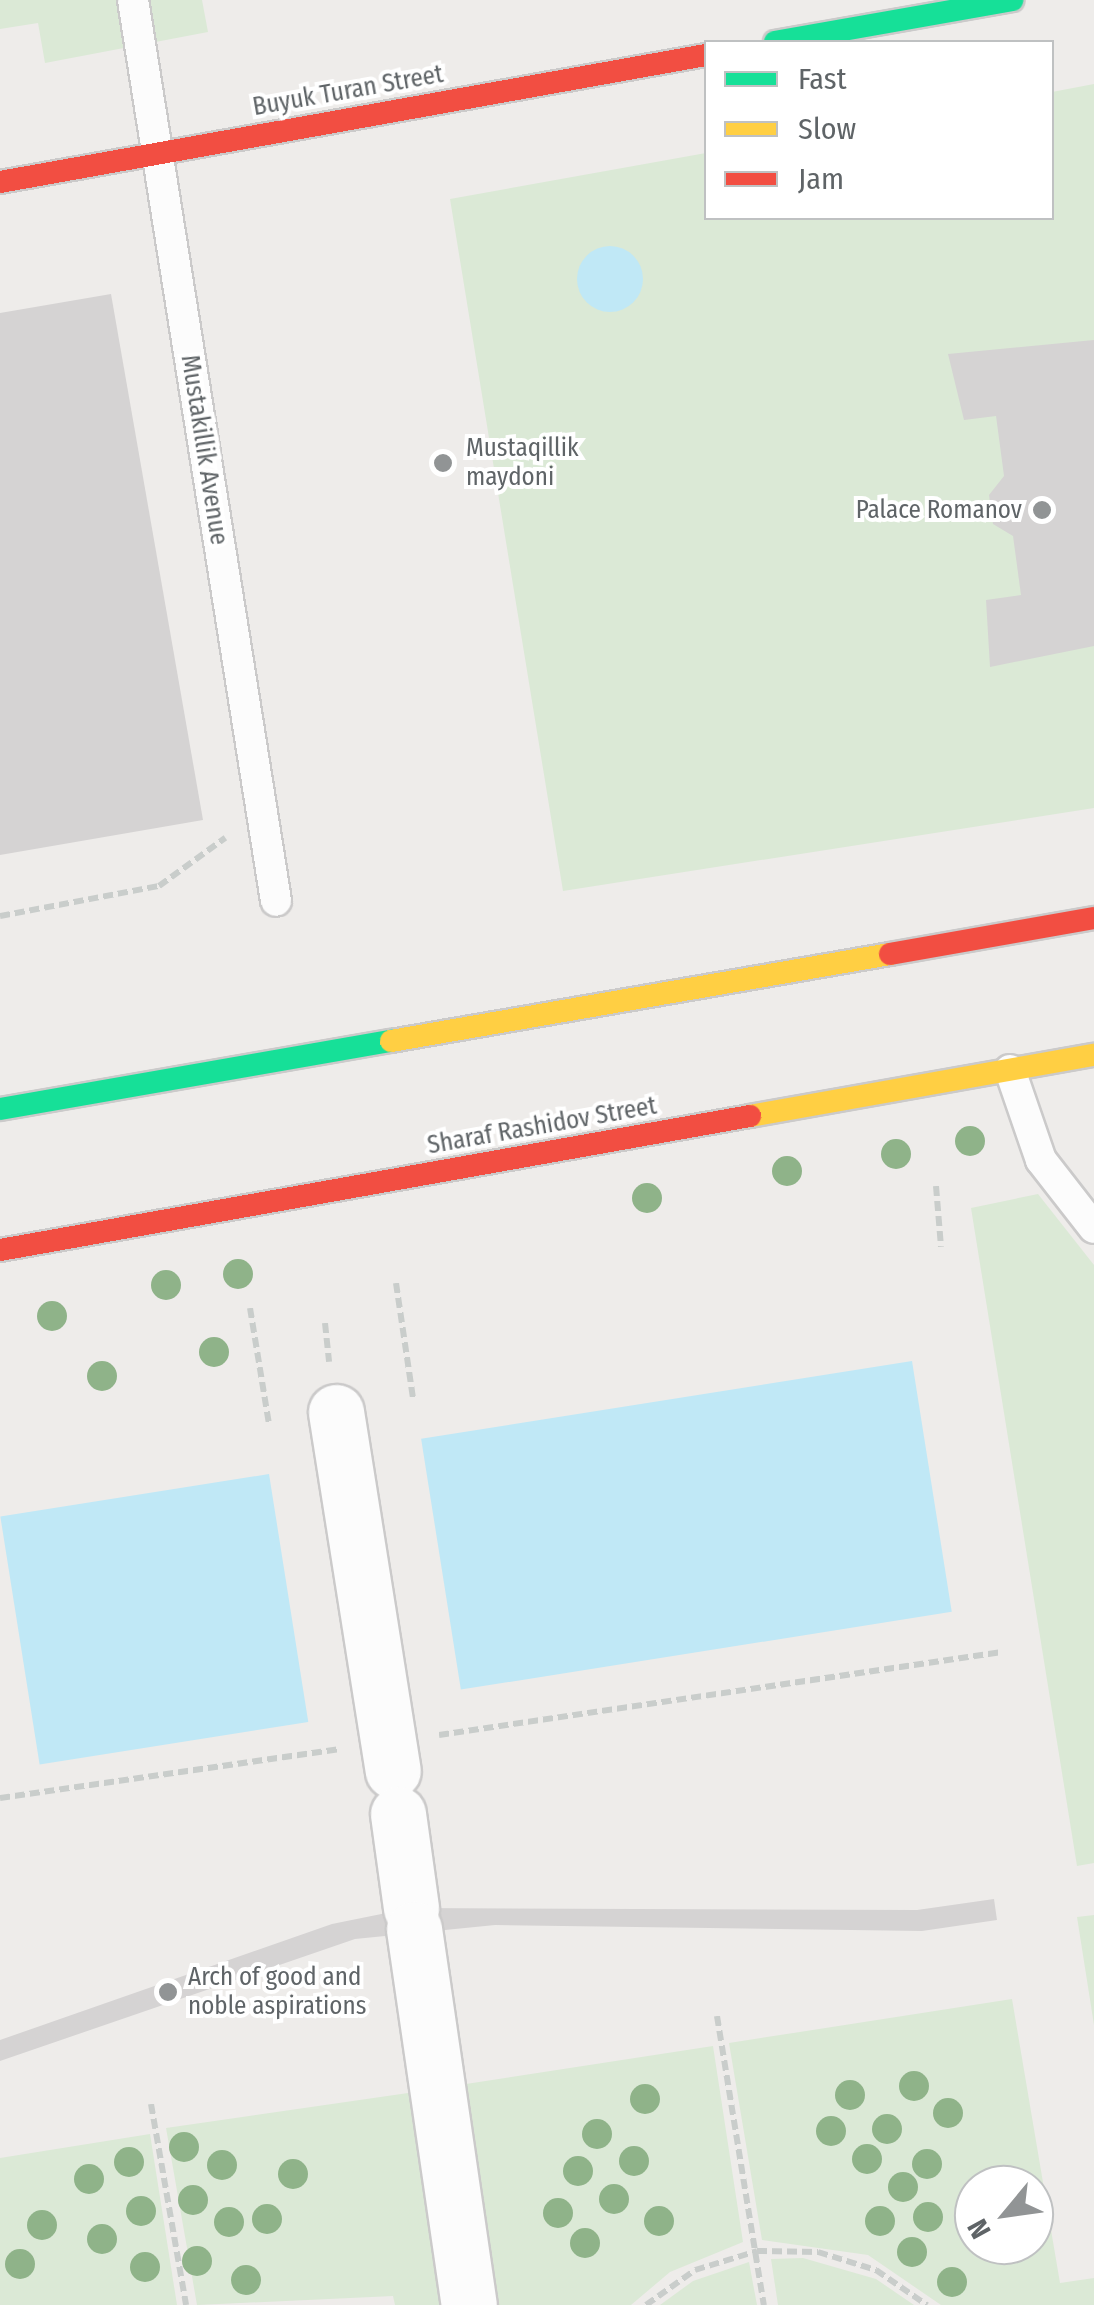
<!DOCTYPE html>
<html>
<head>
<meta charset="utf-8">
<style>
	body { margin:0 }
	#map { position:relative; width:1094px; height:2305px; overflow:hidden; background:#eeecea; font-family:"Fira Sans Condensed",sans-serif }
	div>[style] { position:absolute }
	[style*='--x'] { left:calc(var(--x)*1px); top:calc(var(--y)*1px); width:calc(var(--w)*1px); rotate:calc(var(--a)*1deg) }
	.green>* { inset:0; background:#dbe9d6 }
	.water>* { inset:0; background:#c0e8f6; transform-origin:0 0 }
	.round { border-radius:50% }
	.building>* { inset:0; background:#d5d3d3 }
	.path>* { height:6px; margin-top:-3px; transform-origin:0; background:repeating-linear-gradient(90deg,#c9cdcb 0 10px,transparent 0 15px) }
	.roads { filter:drop-shadow(2px 0 #cbcaca) drop-shadow(-2px 0 #cbcaca) drop-shadow(0 2px #cbcaca) drop-shadow(0 -2px #cbcaca) }
	.lane>* { height:30px; margin:-15px; padding:0 15px; transform-origin:15px; border-radius:15px; background:#fcfcfc }
	.street>* { height:55px; margin:-27.5px; padding:0 27.5px; transform-origin:27.5px; border-radius:27.5px; background:#fcfcfc }
	.fast>* { height:22px; margin:-11px; padding:0 11px; transform-origin:11px; border-radius:11px; background:#16e098 }
	.slow>* { height:22px; margin:-11px; padding:0 11px; transform-origin:11px; border-radius:11px; background:#ffcf43 }
	.jam>* { height:22px; margin:-11px; padding:0 11px; transform-origin:11px; border-radius:11px; background:#f24e42 }
	.trees>* { width:30px; height:30px; margin:-15px; border-radius:50%; background:#8fb389 }
	.dots>* { width:28px; height:28px; translate:-50% -50%; box-sizing:border-box; border:5px solid #fff; border-radius:50% }
	span { translate:-50% -50%; white-space:nowrap; text-align:center; line-height:1.15; -webkit-text-stroke:8px #fff; paint-order:stroke }
	.street-label { font-size:25px; color:#5f6467 }
	.poi-label { font-size:25px; color:#5f6467 }
	.left { translate:0 -50%; text-align:left }
	.right { translate:-100% -50%; text-align:right }
	.legend { position:absolute; left:704px; top:40px; width:350px; height:180px; box-sizing:border-box; background:#fff; border:2px solid #bfc1c2; margin:0; padding:12px 18px; list-style:none; font-size:30px; color:#5f6467 }
	.legend li { display:flex; align-items:center; gap:20px; height:50px }
	.legend b { width:50px; border:2px solid #bfc1c2 }
	.north { position:absolute; left:954px; top:2165px; width:100px; height:100px; box-sizing:border-box; background:#fff; border:2px solid #bfc1c2; border-radius:50%; rotate:241deg; font-size:28px; font-weight:700; line-height:40px; text-align:center; color:#5f6467 }
	.north::after { content:''; display:block; margin:auto; width:35px; height:45px; background:#919495; clip-path:polygon(50% 0,100% 100%,50% 72%,0 100%) }
</style>
</head>
<body>
<div id="map">
	<div class="green">
		<div style="clip-path:polygon(0 0,202px 0,208px 32px,45px 63px,38px 23px,0 29px)"></div>
		<div style="clip-path:polygon(1094px 84px,1094px 808px,563px 891px,450px 199px,706px 153px,706px 218px,1052px 218px,1052px 92px)"></div>
		<div style="clip-path:polygon(1038px 1194px,1094px 1265px,1094px 1863px,1077px 1866px,971px 1208px)"></div>
		<div style="clip-path:polygon(1094px 1915px,1094px 2025px,1077px 1917px)"></div>
		<div style="clip-path:polygon(evenodd,1012px 1999px,1060px 2283px,1094px 2278px,1094px 2305px,941px 2305px,868px 2255px,762px 2240px,729px 2043px,1012px 1999px,974px 2185px,1034px 2185px,1034px 2245px,974px 2245px,974px 2185px)"></div>
		<div style="clip-path:polygon(713px 2046px,743px 2242px,670px 2272px,631px 2305px,486px 2305px,453px 2086px)"></div>
		<div style="clip-path:polygon(415px 2092px,447px 2305px,395px 2305px,393px 2296px,197px 2305px,166px 2128px)"></div>
		<div style="clip-path:polygon(150px 2134px,177px 2305px,0 2305px,0 2158px)"></div>
		<div style="clip-path:polygon(803px 2258px,876px 2279px,914px 2305px,778px 2305px,771px 2259px)"></div>
		<div style="clip-path:polygon(749px 2262px,757px 2305px,660px 2305px,693px 2281px)"></div>
	</div>
	<div class="water">
		<div class="round" style="left:577px;top:246px;width:66px;height:66px"></div>
		<div style="left:912px;top:1361px;width:254px;height:497px;rotate:81deg"></div>
		<div style="left:269px;top:1474px;width:251px;height:272px;rotate:81deg"></div>
	</div>
	<div class="building">
		<div style="clip-path:polygon(111px 294px,203px 820px,0 855px,0 313px)"></div>
		<div style="clip-path:polygon(1094px 340px,1094px 646px,990px 667px,986px 600px,1021px 595px,1013px 536px,993px 524px,989px 495px,1004px 476px,996px 416px,964px 420px,948px 354px)"></div>
		<div style="clip-path:polygon(994px 1899px,997px 1920px,922px 1931px,495px 1925px,355px 1939px,0 2061px,0 2040px,332px 1924px,411px 1908px,917px 1910px)"></div>
	</div>
	<div class="path">
		<div style="--x:0;--y:916;--w:162;--a:-10.7"></div>
		<div style="--x:159;--y:886;--w:82;--a:-36"></div>
		<div style="--x:936;--y:1186;--w:61;--a:85.3"></div>
		<div style="--x:396;--y:1283;--w:116;--a:81.6"></div>
		<div style="--x:250;--y:1308;--w:118;--a:80.7"></div>
		<div style="--x:325;--y:1323;--w:39;--a:84"></div>
		<div style="--x:439;--y:1735;--w:569;--a:-8.39"></div>
		<div style="--x:0;--y:1798;--w:342;--a:-8.2"></div>
		<div style="--x:717;--y:2016;--w:293;--a:80.8"></div>
		<div style="--x:151;--y:2104;--w:204;--a:80.1"></div>
		<div style="--x:646;--y:2305;--w:60;--a:-35.5"></div>
		<div style="--x:695;--y:2270;--w:65;--a:-17"></div>
		<div style="--x:757;--y:2251;--w:61;--a:0.9"></div>
		<div style="--x:818;--y:2252;--w:61;--a:17.2"></div>
		<div style="--x:876;--y:2270;--w:62;--a:34.5"></div>
	</div>
	<div class="roads">
		<div class="lane">
			<div style="--x:133;--y:0;--w:912;--a:80.98"></div>
			<div style="--x:1010;--y:1070;--w:95;--a:71"></div>
			<div style="--x:1041;--y:1160;--w:86;--a:52.1"></div>
		</div>
		<div class="street">
			<div style="--x:336;--y:1412;--w:363;--a:81"></div>
			<div style="--x:398;--y:1814;--w:95;--a:82.1"></div>
			<div style="--x:414;--y:1929;--w:380;--a:81.7"></div>
		</div>
		<div class="fast">
			<div style="--x:775;--y:42;--w:241;--a:-10"></div>
			<div style="--x:0;--y:1109;--w:397;--a:-9.9"></div>
		</div>
		<div class="slow">
			<div style="--x:391;--y:1041;--w:507;--a:-9.89"></div>
			<div style="--x:750;--y:1116;--w:349;--a:-10.1"></div>
		</div>
		<div class="jam">
			<div style="--x:0;--y:182;--w:717;--a:-10.2"></div>
			<div style="--x:890;--y:954;--w:207;--a:-10"></div>
			<div style="--x:0;--y:1250;--w:762;--a:-10.13"></div>
		</div>
	</div>
	<div class="trees">
		<div style="left:970px;top:1141px"></div>
		<div style="left:896px;top:1154px"></div>
		<div style="left:787px;top:1171px"></div>
		<div style="left:647px;top:1198px"></div>
		<div style="left:238px;top:1274px"></div>
		<div style="left:166px;top:1285px"></div>
		<div style="left:52px;top:1316px"></div>
		<div style="left:214px;top:1352px"></div>
		<div style="left:102px;top:1376px"></div>
		<div style="left:914px;top:2086px"></div>
		<div style="left:850px;top:2095px"></div>
		<div style="left:645px;top:2099px"></div>
		<div style="left:948px;top:2113px"></div>
		<div style="left:887px;top:2129px"></div>
		<div style="left:831px;top:2131px"></div>
		<div style="left:597px;top:2134px"></div>
		<div style="left:184px;top:2147px"></div>
		<div style="left:867px;top:2159px"></div>
		<div style="left:634px;top:2161px"></div>
		<div style="left:129px;top:2162px"></div>
		<div style="left:927px;top:2164px"></div>
		<div style="left:222px;top:2165px"></div>
		<div style="left:578px;top:2171px"></div>
		<div style="left:293px;top:2174px"></div>
		<div style="left:89px;top:2179px"></div>
		<div style="left:903px;top:2187px"></div>
		<div style="left:614px;top:2199px"></div>
		<div style="left:193px;top:2200px"></div>
		<div style="left:141px;top:2211px"></div>
		<div style="left:558px;top:2213px"></div>
		<div style="left:928px;top:2217px"></div>
		<div style="left:267px;top:2219px"></div>
		<div style="left:659px;top:2221px"></div>
		<div style="left:880px;top:2221px"></div>
		<div style="left:229px;top:2222px"></div>
		<div style="left:42px;top:2225px"></div>
		<div style="left:102px;top:2239px"></div>
		<div style="left:585px;top:2243px"></div>
		<div style="left:912px;top:2252px"></div>
		<div style="left:197px;top:2261px"></div>
		<div style="left:20px;top:2264px"></div>
		<div style="left:145px;top:2267px"></div>
		<div style="left:246px;top:2280px"></div>
		<div style="left:952px;top:2282px"></div>
	</div>
	<div class="dots">
		<div style="left:443px;top:463px;background:#919495"></div>
		<div style="left:1042px;top:510px;background:#919495"></div>
		<div style="left:168px;top:1992px;background:#919495"></div>
	</div>
	<div class="street-label">
		<span style="left:348px;top:91px;rotate:-10deg">Buyuk Turan Street</span>
		<span style="left:204px;top:450px;rotate:81deg">Mustakillik Avenue</span>
		<span style="left:542px;top:1126px;rotate:-10deg">Sharaf Rashidov Street</span>
	</div>
	<div class="poi-label">
		<span class="left" style="left:466px;top:463px">Mustaqillik<br>maydoni</span>
		<span class="right" style="left:1022px;top:510px">Palace Romanov</span>
		<span class="left" style="left:188px;top:1992px">Arch of good and<br>noble aspirations</span>
	</div>
	<ul class="legend">
	<li><b style="height:12px;background:#16e098"></b>Fast</li>
	<li><b style="height:12px;background:#ffcf43"></b>Slow</li>
	<li><b style="height:12px;background:#f24e42"></b>Jam</li>
	</ul>
	<div class="north">N</div>
</div>
</body>
</html>
